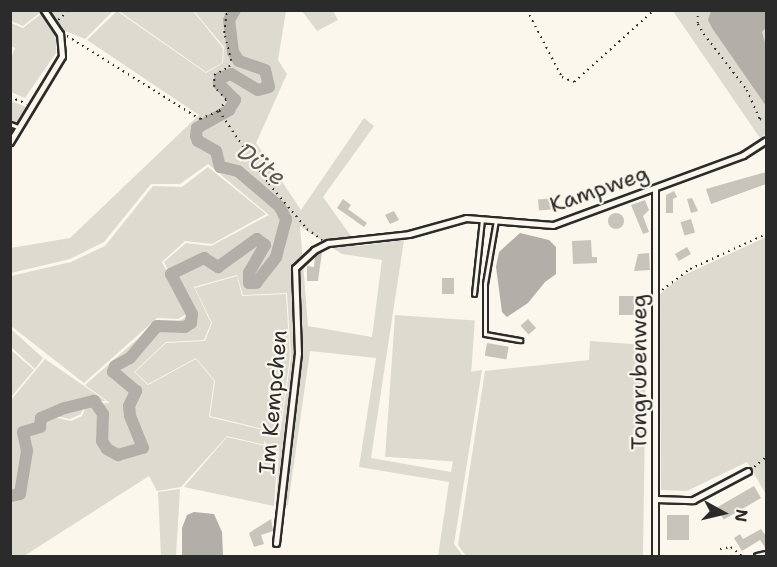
<!DOCTYPE html>
<html>
<head>
<meta charset="utf-8">
<style>
	body { margin:0 }
	#map { position:relative; width:777px; height:567px; overflow:hidden; background:#fbf7ec; font-family:"Shantell Sans",sans-serif }
	div>[style] { position:absolute }
	[style*='--x'] { left:calc(var(--x)*1px); top:calc(var(--y)*1px); width:calc(var(--w)*1px); rotate:calc(var(--a)*1deg) }
	.green>* { inset:0; background:#dddad0; transform-origin:0 0 }
	.water>* { inset:0; background:#b1afa7 }
	.river>* { height:12px; margin:-6px; padding:0 6px; transform-origin:6px; border-radius:6px; background:#b1afa7 }
	.building>* { inset:0; background:#c7c4bc; transform-origin:0 0 }
	.round { border-radius:50% }
	.path>* { height:1.5px; margin-top:-0.75px; transform-origin:0; background:repeating-linear-gradient(90deg,#2b2b2b 0 1.5px,transparent 0 6px) }
	.roads { filter:drop-shadow(2px 0 #2b2b2b) drop-shadow(-2px 0 #2b2b2b) drop-shadow(0 2px #2b2b2b) drop-shadow(0 -2px #2b2b2b) }
	.lane>* { height:3px; margin:-1.5px; padding:0 1.5px; transform-origin:1.5px; border-radius:1.5px; background:#fbf7ec }
	.street>* { height:5px; margin:-2.5px; padding:0 2.5px; transform-origin:2.5px; border-radius:2.5px; background:#fbf7ec }
	span { translate:-50% -50%; white-space:nowrap; text-align:center; line-height:1.15; -webkit-text-stroke:4.5px #fbf7ec; paint-order:stroke }
	.street-label { font-size:22px; color:#2b2b2b }
	.water-label { font-size:24px; color:#5a5956; font-style:italic }
	.frame { position:absolute; inset:0; border:12px solid #2b2b2b; pointer-events:none }
	.north { position:absolute; left:693px; top:483px; width:60px; height:60px; -webkit-text-stroke:4px #fbf7ec; paint-order:stroke; rotate:98deg; font-size:16px; font-weight:700; line-height:24px; text-align:center; color:#2b2b2b }
	.north::after { content:''; display:block; margin:auto; width:21px; height:27px; background:#2b2b2b; clip-path:polygon(50% 0,100% 100%,50% 72%,0 100%) }
</style>
</head>
<body>
<div id="map">
	<div class="green">
		<div style="clip-path:polygon(10px 11px,42px 11px,23px 26px,11px 21px)"></div>
		<div style="clip-path:polygon(49px 11px,113px 11px,85px 39px,63px 30px)"></div>
		<div style="clip-path:polygon(evenodd,117px 11px,206px 73px,223px 63px,224px 47px,194px 11px,286px 11px,278px 60px,287px 74px,256px 143px,301px 210px,364px 118px,374px 126px,323px 197px,358px 246px,404px 240px,371px 458px,451px 472px,469px 372px,482px 370px,454px 544px,463px 556px,438px 556px,449px 482px,359px 467px,376px 358px,310px 351px,288px 505px,276px 506px,279px 448px,227px 436px,181px 487px,157px 491px,149px 476px,24px 556px,11px 556px,11px 497px,24px 491px,21px 479px,25px 456px,21px 436px,24px 430px,30px 431px,39px 425px,24px 428px,19px 436px,23px 460px,20px 481px,22px 490px,11px 495px,11px 400px,45px 359px,106px 401px,86px 402px,81px 414px,70px 419px,43px 413px,39px 418px,39px 422px,44px 415px,71px 421px,82px 416px,87px 404px,110px 403px,85px 385px,158px 321px,179px 321px,191px 314px,164px 262px,186px 243px,211px 246px,269px 215px,208px 164px,180px 184px,151px 184px,104px 242px,70px 259px,11px 273px,11px 248px,70px 238px,199px 115px,87px 40px,117px 11px,300px 226px,342px 254px,382px 260px,372px 337px,308px 326px,300px 226px,117px 11px,237px 275px,243px 295px,287px 293px,291px 358px,280px 434px,209px 417px,214px 381px,196px 359px,148px 385px,134px 372px,166px 342px,204px 340px,211px 323px,194px 287px,237px 275px)"></div>
		<div style="clip-path:polygon(119px 11px,193px 11px,223px 48px,222px 63px,206px 72px)"></div>
		<div style="clip-path:polygon(302px 11px,333px 11px,338px 20px,317px 31px)"></div>
		<div style="clip-path:polygon(673px 11px,766px 11px,766px 134px,760px 138px)"></div>
		<div style="clip-path:polygon(41px 14px,56px 36px,56px 53px,25px 98px,11px 92px,11px 58px,15px 48px,11px 46px,11px 23px,23px 28px)"></div>
		<div style="clip-path:polygon(11px 101px,26px 107px,11px 136px)"></div>
		<div style="clip-path:polygon(208px 167px,266px 214px,212px 244px,185px 241px,162px 262px,188px 313px,178px 319px,157px 318px,84px 383px,11px 326px,11px 276px,71px 262px,105px 246px,153px 186px,182px 187px)"></div>
		<div style="clip-path:polygon(766px 237px,766px 494px,747px 462px,687px 491px,661px 490px,660px 294px,682px 276px)"></div>
		<div style="clip-path:polygon(237px 276px,242px 296px,286px 294px,290px 358px,279px 433px,210px 416px,215px 381px,196px 358px,148px 384px,135px 372px,166px 343px,205px 341px,212px 323px,195px 288px)"></div>
		<div style="left:395px;top:315px;width:80px;height:142px;rotate:4deg"></div>
		<div style="clip-path:polygon(11px 329px,43px 358px,35px 369px,11px 347px)"></div>
		<div style="clip-path:polygon(590px 341px,646px 345px,643px 556px,466px 556px,458px 545px,485px 371px,589px 360px)"></div>
		<div style="clip-path:polygon(11px 350px,34px 370px,11px 397px)"></div>
		<div style="clip-path:polygon(227px 437px,278px 449px,274px 506px,184px 487px)"></div>
		<div style="clip-path:polygon(180px 489px,176px 556px,161px 556px,158px 492px)"></div>
	</div>
	<div class="water">
		<div style="clip-path:polygon(711px 11px,766px 11px,766px 28px,762px 32px,766px 46px,766px 106px,712px 28px,708px 20px)"></div>
		<div style="clip-path:polygon(520px 233px,549px 240px,556px 247px,556px 274px,545px 282px,528px 303px,507px 317px,502px 312px,496px 267px,499px 252px)"></div>
		<div style="clip-path:polygon(194px 512px,214px 514px,222px 532px,223px 556px,182px 556px,182px 528px,187px 515px)"></div>
	</div>
	<div class="river">
		<div style="--x:10;--y:496;--w:10;--a:-11"></div>
		<div style="--x:20;--y:494;--w:44;--a:-80.8"></div>
		<div style="--x:27;--y:451;--w:19;--a:-102"></div>
		<div style="--x:23;--y:432;--w:18;--a:-16"></div>
		<div style="--x:40;--y:427;--w:9;--a:-84"></div>
		<div style="--x:41;--y:418;--w:26;--a:-23"></div>
		<div style="--x:65;--y:408;--w:30;--a:-14"></div>
		<div style="--x:94;--y:401;--w:16;--a:55"></div>
		<div style="--x:103;--y:414;--w:27;--a:92"></div>
		<div style="--x:102;--y:441;--w:9;--a:58"></div>
		<div style="--x:107;--y:449;--w:13;--a:29"></div>
		<div style="--x:118;--y:455;--w:26;--a:-16"></div>
		<div style="--x:143;--y:448;--w:35;--a:-112"></div>
		<div style="--x:130;--y:415;--w:9;--a:-96"></div>
		<div style="--x:129;--y:406;--w:17;--a:-65"></div>
		<div style="--x:136;--y:391;--w:30;--a:-140"></div>
		<div style="--x:113;--y:372;--w:6;--a:-72"></div>
		<div style="--x:115;--y:366;--w:17;--a:-28"></div>
		<div style="--x:130;--y:358;--w:42;--a:-49.8"></div>
		<div style="--x:157;--y:326;--w:28;--a:2"></div>
		<div style="--x:185;--y:327;--w:7;--a:-34"></div>
		<div style="--x:191;--y:323;--w:9;--a:-84"></div>
		<div style="--x:192;--y:314;--w:45;--a:-117.7"></div>
		<div style="--x:171;--y:274;--w:37;--a:-26"></div>
		<div style="--x:204;--y:258;--w:17;--a:33"></div>
		<div style="--x:218;--y:267;--w:48;--a:-35.7"></div>
		<div style="--x:257;--y:239;--w:10;--a:37"></div>
		<div style="--x:265;--y:245;--w:32;--a:120"></div>
		<div style="--x:249;--y:273;--w:10;--a:90"></div>
		<div style="--x:249;--y:283;--w:7;--a:0"></div>
		<div style="--x:256;--y:283;--w:33;--a:-52"></div>
		<div style="--x:276;--y:257;--w:39;--a:-75"></div>
		<div style="--x:286;--y:219;--w:13;--a:-117"></div>
		<div style="--x:280;--y:207;--w:55;--a:-139.4"></div>
		<div style="--x:238;--y:171;--w:18;--a:-167"></div>
		<div style="--x:220;--y:167;--w:16;--a:-104"></div>
		<div style="--x:216;--y:151;--w:21;--a:-151"></div>
		<div style="--x:198;--y:141;--w:5;--a:-112"></div>
		<div style="--x:196;--y:136;--w:8;--a:-83"></div>
		<div style="--x:197;--y:128;--w:37;--a:-29"></div>
		<div style="--x:229;--y:110;--w:12;--a:-59"></div>
		<div style="--x:235;--y:100;--w:23;--a:-135"></div>
		<div style="--x:219;--y:84;--w:6;--a:-81"></div>
		<div style="--x:220;--y:78;--w:12;--a:-20"></div>
		<div style="--x:231;--y:74;--w:31;--a:31"></div>
		<div style="--x:258;--y:90;--w:11;--a:-15"></div>
		<div style="--x:269;--y:87;--w:17;--a:-103"></div>
		<div style="--x:265;--y:70;--w:28;--a:-161"></div>
		<div style="--x:239;--y:61;--w:11;--a:-124"></div>
		<div style="--x:233;--y:52;--w:32;--a:-97"></div>
		<div style="--x:229;--y:20;--w:12;--a:-59"></div>
	</div>
	<div class="building">
		<div style="clip-path:polygon(766px 172px,766px 184px,711px 204px,706px 189px)"></div>
		<div style="clip-path:polygon(674px 191px,677px 197px,673px 199px,673px 213px,666px 213px,666px 195px)"></div>
		<div style="left:556px;top:198px;width:11px;height:18px;rotate:85deg"></div>
		<div style="clip-path:polygon(692px 198px,698px 211px,691px 213px,687px 199px)"></div>
		<div style="clip-path:polygon(343px 199px,351px 205px,348px 209px,367px 223px,364px 227px,337px 208px)"></div>
		<div style="clip-path:polygon(645px 200px,649px 210px,643px 216px,649px 232px,643px 234px,631px 205px)"></div>
		<div style="clip-path:polygon(394px 211px,399px 220px,390px 224px,385px 215px)"></div>
		<div class="round" style="left:608px;top:213px;width:16px;height:16px"></div>
		<div style="left:691px;top:219px;width:14px;height:11px;rotate:73deg"></div>
		<div style="clip-path:polygon(591px 240px,592px 257px,597px 257px,597px 263px,573px 264px,572px 241px)"></div>
		<div style="left:687px;top:247px;width:8px;height:14px;rotate:60deg"></div>
		<div style="clip-path:polygon(322px 252px,318px 281px,307px 281px,307px 266px,314px 267px,315px 256px)"></div>
		<div style="clip-path:polygon(649px 253px,650px 270px,634px 271px,638px 254px)"></div>
		<div style="left:442px;top:278px;width:12px;height:16px"></div>
		<div style="left:619px;top:296px;width:15px;height:19px"></div>
		<div style="left:528px;top:319px;width:12px;height:10px;rotate:48deg"></div>
		<div style="left:487px;top:343px;width:22px;height:13px;rotate:10deg"></div>
		<div style="left:754px;top:486px;width:14px;height:43px;rotate:60deg"></div>
		<div style="left:667px;top:515px;width:22px;height:25px"></div>
		<div style="clip-path:polygon(271px 519px,273px 531px,261px 535px,264px 544px,254px 547px,249px 533px)"></div>
		<div style="clip-path:polygon(761px 529px,766px 536px,766px 549px,760px 540px,742px 551px,734px 538px,740px 534px,743px 539px)"></div>
	</div>
	<div class="path">
		<div style="--x:527;--y:10;--w:76;--a:62.4"></div>
		<div style="--x:562;--y:77;--w:13;--a:23"></div>
		<div style="--x:574;--y:82;--w:108;--a:-42"></div>
		<div style="--x:698;--y:10;--w:14;--a:90"></div>
		<div style="--x:698;--y:24;--w:12;--a:59"></div>
		<div style="--x:704;--y:34;--w:71;--a:52.5"></div>
		<div style="--x:747;--y:90;--w:32;--a:66"></div>
		<div style="--x:760;--y:119;--w:7;--a:27"></div>
		<div style="--x:58;--y:20;--w:15;--a:-42"></div>
		<div style="--x:67;--y:36;--w:157;--a:32"></div>
		<div style="--x:200;--y:119;--w:21;--a:-23"></div>
		<div style="--x:219;--y:111;--w:13;--a:-58"></div>
		<div style="--x:226;--y:100;--w:18;--a:-133"></div>
		<div style="--x:214;--y:87;--w:12;--a:-90"></div>
		<div style="--x:214;--y:75;--w:17;--a:-28"></div>
		<div style="--x:229;--y:67;--w:6;--a:-72"></div>
		<div style="--x:231;--y:61;--w:29;--a:-104"></div>
		<div style="--x:224;--y:33;--w:23;--a:-83"></div>
		<div style="--x:10;--y:97;--w:18;--a:22"></div>
		<div style="--x:219;--y:111;--w:88;--a:55.6"></div>
		<div style="--x:269;--y:184;--w:59;--a:49.8"></div>
		<div style="--x:307;--y:229;--w:19;--a:36"></div>
		<div style="--x:662;--y:290;--w:35;--a:-37"></div>
		<div style="--x:690;--y:269;--w:84;--a:-24.7"></div>
		<div style="--x:754;--y:467;--w:16;--a:-40"></div>
		<div style="--x:720;--y:549;--w:11;--a:-10"></div>
		<div style="--x:731;--y:547;--w:14;--a:39"></div>
	</div>
	<div class="roads">
		<div class="lane">
			<div style="--x:10;--y:124;--w:9;--a:21"></div>
			<div style="--x:496;--y:220;--w:65;--a:99.8"></div>
			<div style="--x:485;--y:284;--w:50;--a:90"></div>
			<div style="--x:485;--y:334;--w:36;--a:10"></div>
			<div style="--x:474;--y:294;--w:75;--a:-83.9"></div>
		</div>
		<div class="street">
			<div style="--x:10;--y:142;--w:100;--a:-58.8"></div>
			<div style="--x:62;--y:56;--w:22;--a:-95"></div>
			<div style="--x:60;--y:34;--w:29;--a:-124"></div>
			<div style="--x:656;--y:499;--w:37;--a:2"></div>
			<div style="--x:693;--y:500;--w:62;--a:-27.8"></div>
			<div style="--x:276;--y:543;--w:191;--a:-83.4"></div>
			<div style="--x:298;--y:353;--w:85;--a:-92"></div>
			<div style="--x:295;--y:268;--w:26;--a:-43"></div>
			<div style="--x:314;--y:250;--w:16;--a:-27"></div>
			<div style="--x:328;--y:243;--w:81;--a:-6.3"></div>
			<div style="--x:409;--y:234;--w:59;--a:-15.7"></div>
			<div style="--x:466;--y:218;--w:87;--a:4.6"></div>
			<div style="--x:553;--y:225;--w:202;--a:-20.2"></div>
			<div style="--x:743;--y:155;--w:27;--a:-33"></div>
			<div style="--x:655;--y:556;--w:368;--a:-90"></div>
			<div style="--x:757;--y:556;--w:9;--a:-13"></div>
		</div>
	</div>
	<div class="street-label">
		<span style="left:599px;top:189px;rotate:-19deg">Kampweg</span>
		<span style="left:639px;top:372px;rotate:-90deg">Tongrubenweg</span>
		<span style="left:273px;top:402px;rotate:-85deg">Im Kempchen</span>
	</div>
	<div class="water-label">
		<span style="left:261px;top:165px;rotate:37deg">Düte</span>
	</div>
	<div class="frame"></div>
	<div class="north">N</div>
</div>
</body>
</html>
